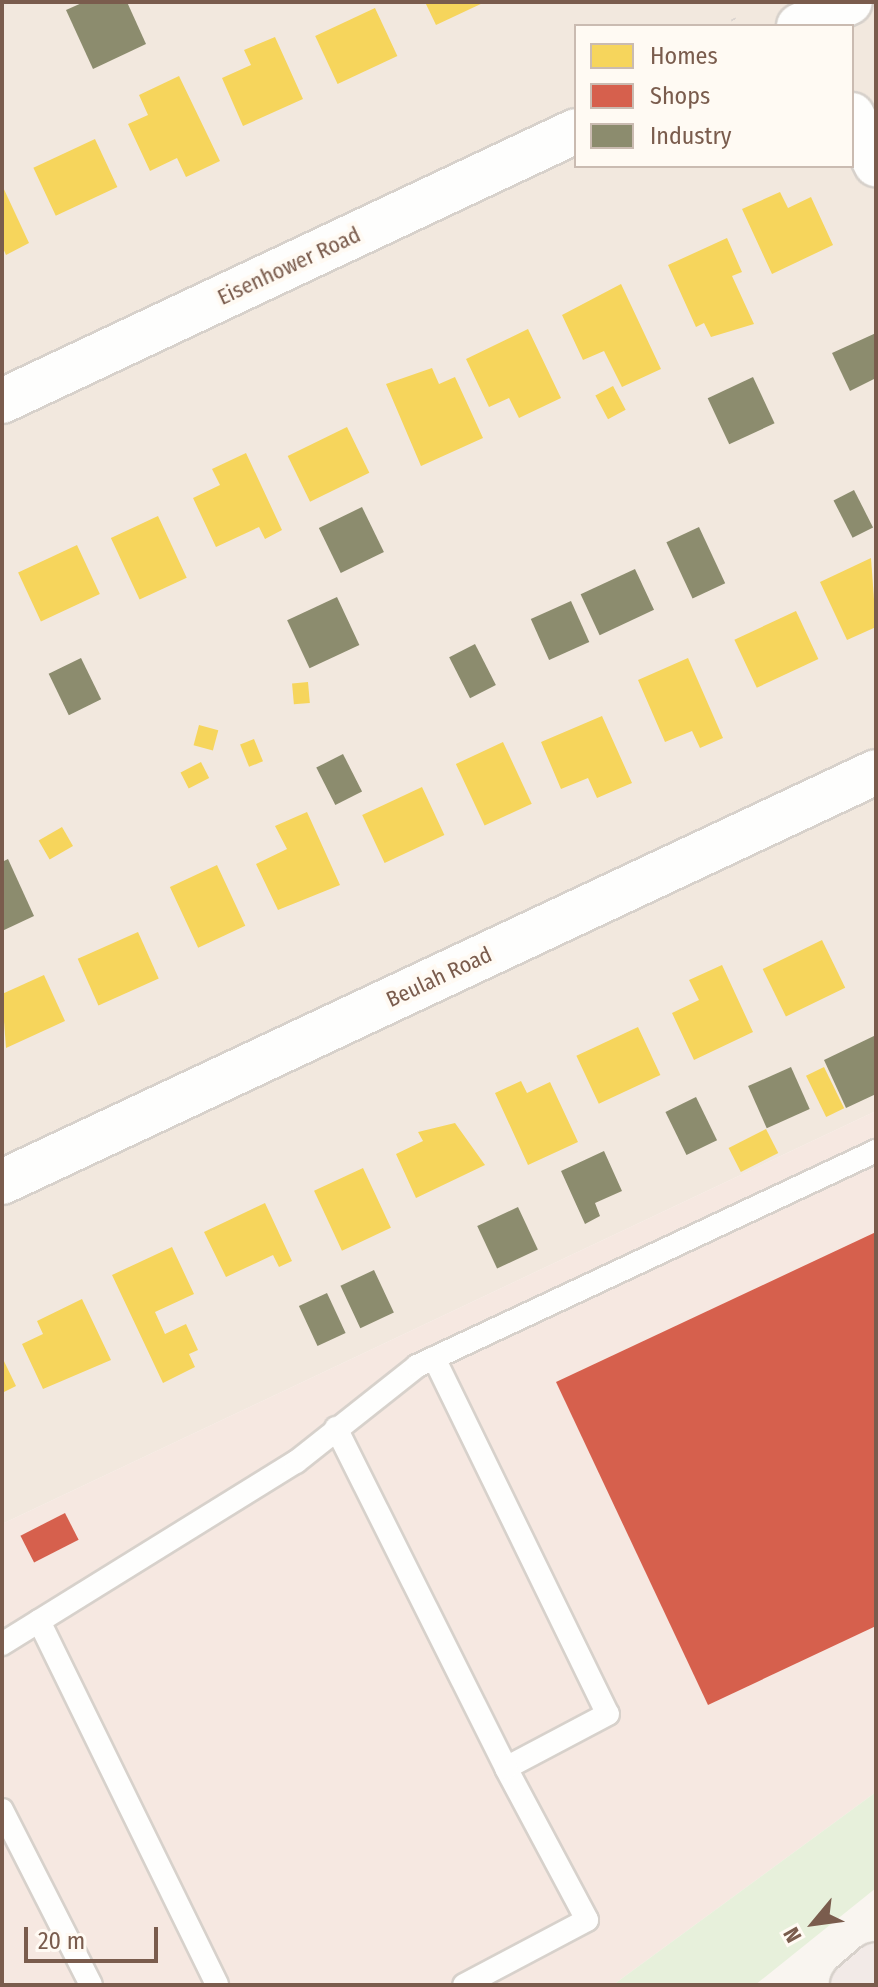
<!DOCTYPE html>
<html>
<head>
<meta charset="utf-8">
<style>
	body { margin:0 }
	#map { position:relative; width:878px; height:1987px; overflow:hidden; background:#f9f5f0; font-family:"Fira Sans Condensed",sans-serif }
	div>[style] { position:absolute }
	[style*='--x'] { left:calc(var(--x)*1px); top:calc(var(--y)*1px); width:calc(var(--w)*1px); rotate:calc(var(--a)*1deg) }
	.residential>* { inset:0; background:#f2e8de }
	.commercial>* { inset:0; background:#f6e8e1 }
	.green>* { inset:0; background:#e7f0db }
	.homes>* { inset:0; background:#f6d55c; transform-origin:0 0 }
	.shops>* { inset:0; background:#d6604d; transform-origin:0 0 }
	.industry>* { inset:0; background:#8c8c6e; transform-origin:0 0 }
	.path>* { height:5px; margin-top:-2.5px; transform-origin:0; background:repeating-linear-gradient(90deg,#dcd5d0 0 2px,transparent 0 8px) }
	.roads { filter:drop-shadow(2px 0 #d7d1cb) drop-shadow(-2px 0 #d7d1cb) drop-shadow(0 2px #d7d1cb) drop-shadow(0 -2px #d7d1cb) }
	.service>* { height:22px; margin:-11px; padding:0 11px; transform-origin:11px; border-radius:11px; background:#fefefd }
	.minor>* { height:44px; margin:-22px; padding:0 22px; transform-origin:22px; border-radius:22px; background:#fefefd }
	.motorway>* { height:44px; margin:-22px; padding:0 22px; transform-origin:22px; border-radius:22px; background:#f2eae7 }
	span { translate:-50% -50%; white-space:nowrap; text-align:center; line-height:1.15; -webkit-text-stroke:8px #fffaf3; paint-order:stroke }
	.street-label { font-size:22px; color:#7a5c4d }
	.frame { position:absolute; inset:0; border:4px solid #7a5c4d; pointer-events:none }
	.legend { position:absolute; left:574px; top:24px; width:280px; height:144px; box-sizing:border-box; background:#fffaf3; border:2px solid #cabbb1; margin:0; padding:10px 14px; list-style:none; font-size:24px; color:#7a5c4d }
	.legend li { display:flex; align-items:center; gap:16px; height:40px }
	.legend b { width:40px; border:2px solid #cabbb1 }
	.north { position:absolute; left:774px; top:1883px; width:80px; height:80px; -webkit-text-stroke:6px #fffaf3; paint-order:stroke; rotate:241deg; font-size:22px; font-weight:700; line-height:32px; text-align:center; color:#7a5c4d }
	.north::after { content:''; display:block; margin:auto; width:28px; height:36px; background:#7a5c4d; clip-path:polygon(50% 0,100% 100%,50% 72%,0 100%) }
	.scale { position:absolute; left:24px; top:1927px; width:134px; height:36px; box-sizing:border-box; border:4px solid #7a5c4d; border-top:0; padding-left:10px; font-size:24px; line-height:28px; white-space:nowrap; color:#7a5c4d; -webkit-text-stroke:6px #fffaf3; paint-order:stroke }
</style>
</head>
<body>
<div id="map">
	<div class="residential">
		<div style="clip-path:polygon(evenodd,2px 2px,876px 2px,876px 1111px,2px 1524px,2px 2px,576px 26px,852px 26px,852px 166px,576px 166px,576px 26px)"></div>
	</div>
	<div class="commercial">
		<div style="clip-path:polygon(876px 1111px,876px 1792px,613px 1985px,2px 1985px,2px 1524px)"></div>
	</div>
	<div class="green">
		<div style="clip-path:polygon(876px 1792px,876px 1888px,755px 1985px,613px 1985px)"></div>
	</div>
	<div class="homes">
		<div style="clip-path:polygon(425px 2px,485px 2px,436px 25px)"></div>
		<div style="left:375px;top:8px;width:53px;height:66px;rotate:65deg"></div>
		<div style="clip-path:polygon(275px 37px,303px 99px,243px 126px,222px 78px,251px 65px,244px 50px)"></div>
		<div style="clip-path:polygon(179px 76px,220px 161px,186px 177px,177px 158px,150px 171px,128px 124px,148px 115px,139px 95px)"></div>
		<div style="left:95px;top:139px;width:53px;height:68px;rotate:65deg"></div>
		<div style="clip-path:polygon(2px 185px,29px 243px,6px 255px,2px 246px)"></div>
		<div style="clip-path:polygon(780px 192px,788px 208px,811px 197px,833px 245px,772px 274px,742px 209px)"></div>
		<div style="clip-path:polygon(727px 238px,742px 272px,732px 276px,754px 324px,711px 337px,704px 323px,696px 327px,668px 265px)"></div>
		<div style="clip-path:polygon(621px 284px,661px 369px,622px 387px,604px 351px,583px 360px,562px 315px)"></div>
		<div style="clip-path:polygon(528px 329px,561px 398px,519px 418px,509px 398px,489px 407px,466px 359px)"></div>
		<div style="clip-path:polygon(432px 368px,439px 384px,455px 377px,483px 438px,421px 466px,386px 384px)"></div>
		<div style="left:613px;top:386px;width:27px;height:20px;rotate:62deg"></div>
		<div style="left:347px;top:427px;width:51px;height:66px;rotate:64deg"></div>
		<div style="clip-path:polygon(246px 453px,282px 530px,265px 539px,259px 527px,216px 547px,193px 498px,220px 485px,212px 469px)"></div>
		<div style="left:158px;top:516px;width:68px;height:52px;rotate:65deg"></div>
		<div style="left:77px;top:545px;width:54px;height:65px;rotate:65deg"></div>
		<div style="clip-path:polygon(871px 558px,876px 627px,847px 640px,820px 582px)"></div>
		<div style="left:796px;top:611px;width:53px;height:68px;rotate:65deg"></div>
		<div style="clip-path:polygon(688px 658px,723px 738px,700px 748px,692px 731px,665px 742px,638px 680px)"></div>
		<div style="left:308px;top:682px;width:21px;height:16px;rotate:85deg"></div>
		<div style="clip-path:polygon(602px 716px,632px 783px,597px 798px,588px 778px,561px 789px,541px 742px)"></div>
		<div style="left:199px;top:725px;width:20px;height:21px;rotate:15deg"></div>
		<div style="left:254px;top:739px;width:24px;height:15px;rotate:68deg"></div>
		<div style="left:503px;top:742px;width:68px;height:52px;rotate:65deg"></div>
		<div style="left:201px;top:762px;width:18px;height:23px;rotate:63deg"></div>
		<div style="left:422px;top:787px;width:53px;height:66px;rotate:65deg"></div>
		<div style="clip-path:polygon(307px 812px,340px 885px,278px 910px,256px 864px,287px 849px,275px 826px)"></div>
		<div style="left:62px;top:827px;width:22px;height:27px;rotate:60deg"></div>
		<div style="left:217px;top:865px;width:67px;height:52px;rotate:65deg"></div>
		<div style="left:138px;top:932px;width:51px;height:66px;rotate:66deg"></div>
		<div style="left:822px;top:940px;width:53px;height:66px;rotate:64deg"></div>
		<div style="clip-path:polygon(722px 965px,753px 1032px,694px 1060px,672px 1013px,699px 1000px,689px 980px)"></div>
		<div style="clip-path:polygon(44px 975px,65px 1021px,6px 1048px,2px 994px)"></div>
		<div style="left:638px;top:1027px;width:53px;height:68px;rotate:65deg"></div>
		<div style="left:824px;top:1067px;width:46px;height:20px;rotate:64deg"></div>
		<div style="clip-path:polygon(521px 1081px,527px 1093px,550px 1082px,578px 1142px,528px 1165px,495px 1093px)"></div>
		<div style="clip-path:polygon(455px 1123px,485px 1165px,416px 1198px,396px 1154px,423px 1141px,418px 1132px)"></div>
		<div style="left:766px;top:1129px;width:27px;height:42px;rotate:63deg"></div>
		<div style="left:363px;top:1168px;width:66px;height:54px;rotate:65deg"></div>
		<div style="clip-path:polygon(265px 1203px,292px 1261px,279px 1267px,273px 1255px,226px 1277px,204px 1232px)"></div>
		<div style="clip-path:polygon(172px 1247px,194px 1294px,155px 1312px,165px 1334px,186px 1324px,198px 1350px,189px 1354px,195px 1367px,163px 1383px,112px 1275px)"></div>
		<div style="clip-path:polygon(82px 1299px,111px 1360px,43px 1389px,22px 1344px,43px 1334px,37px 1321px)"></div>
		<div style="clip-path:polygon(2px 1357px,16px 1386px,2px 1393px)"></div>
	</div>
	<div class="shops">
		<div style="clip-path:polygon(876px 1232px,876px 1626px,708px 1705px,556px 1382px)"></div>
		<div style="left:65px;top:1513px;width:30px;height:50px;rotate:63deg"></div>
	</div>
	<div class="industry">
		<div style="clip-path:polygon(84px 2px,127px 2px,146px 44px,93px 69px,66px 10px)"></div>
		<div style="clip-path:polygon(876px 333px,876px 378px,850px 391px,832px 353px)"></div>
		<div style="left:753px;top:377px;width:51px;height:50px;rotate:65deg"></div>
		<div style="left:854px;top:490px;width:42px;height:23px;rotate:63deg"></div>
		<div style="left:362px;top:507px;width:50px;height:48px;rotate:64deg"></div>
		<div style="left:699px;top:527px;width:62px;height:36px;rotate:65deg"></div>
		<div style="left:635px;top:569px;width:45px;height:60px;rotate:65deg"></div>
		<div style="left:337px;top:597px;width:53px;height:55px;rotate:65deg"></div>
		<div style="left:571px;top:601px;width:45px;height:44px;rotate:66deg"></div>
		<div style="left:475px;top:644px;width:46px;height:29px;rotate:63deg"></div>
		<div style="left:81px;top:658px;width:46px;height:36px;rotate:64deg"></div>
		<div style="left:343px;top:754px;width:42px;height:30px;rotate:63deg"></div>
		<div style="clip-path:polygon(8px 859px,34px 916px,2px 931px,2px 862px)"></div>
		<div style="clip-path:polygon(876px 1035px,876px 1094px,846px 1108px,824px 1060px)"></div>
		<div style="left:791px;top:1067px;width:46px;height:47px;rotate:66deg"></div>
		<div style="left:696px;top:1097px;width:48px;height:34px;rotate:64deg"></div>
		<div style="clip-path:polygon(604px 1151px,622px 1191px,595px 1203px,600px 1216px,585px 1224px,561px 1171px)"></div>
		<div style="left:518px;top:1207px;width:47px;height:45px;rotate:65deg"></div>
		<div style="left:374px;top:1270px;width:47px;height:37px;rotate:65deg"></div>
		<div style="left:327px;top:1293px;width:44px;height:31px;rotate:65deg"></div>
	</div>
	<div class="path">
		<div style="--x:733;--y:18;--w:9;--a:63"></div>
	</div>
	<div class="roads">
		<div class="service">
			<div style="--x:434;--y:1358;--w:396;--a:64"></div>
			<div style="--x:608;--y:1714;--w:115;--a:152.1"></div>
			<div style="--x:506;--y:1768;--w:172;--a:61.9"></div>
			<div style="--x:587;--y:1920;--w:139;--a:152.1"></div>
			<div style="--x:336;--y:1428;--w:380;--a:63.4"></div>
			<div style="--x:39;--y:1621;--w:405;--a:63.9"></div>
			<div style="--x:2;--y:1644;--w:346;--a:-31.8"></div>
			<div style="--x:296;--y:1462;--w:154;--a:-38.4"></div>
			<div style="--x:417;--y:1366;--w:507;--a:-25.1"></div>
			<div style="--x:2;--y:1810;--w:196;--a:63"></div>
		</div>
		<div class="minor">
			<div style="--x:799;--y:26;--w:56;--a:-25.2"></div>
			<div style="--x:852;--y:115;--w:55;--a:63.9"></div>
			<div style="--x:2;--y:401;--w:634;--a:-25.19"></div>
			<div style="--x:2;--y:1182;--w:965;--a:-25.13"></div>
		</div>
		<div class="motorway">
			<div style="--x:853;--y:1985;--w:30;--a:-41"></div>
		</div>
	</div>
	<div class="street-label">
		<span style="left:289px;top:266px;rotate:-25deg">Eisenhower Road</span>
		<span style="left:439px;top:977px;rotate:-25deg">Beulah Road</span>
	</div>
	<div class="frame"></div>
	<ul class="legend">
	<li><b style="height:22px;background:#f6d55c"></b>Homes</li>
	<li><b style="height:22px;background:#d6604d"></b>Shops</li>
	<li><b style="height:22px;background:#8c8c6e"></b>Industry</li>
	</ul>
	<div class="north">N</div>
	<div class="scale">20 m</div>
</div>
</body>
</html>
